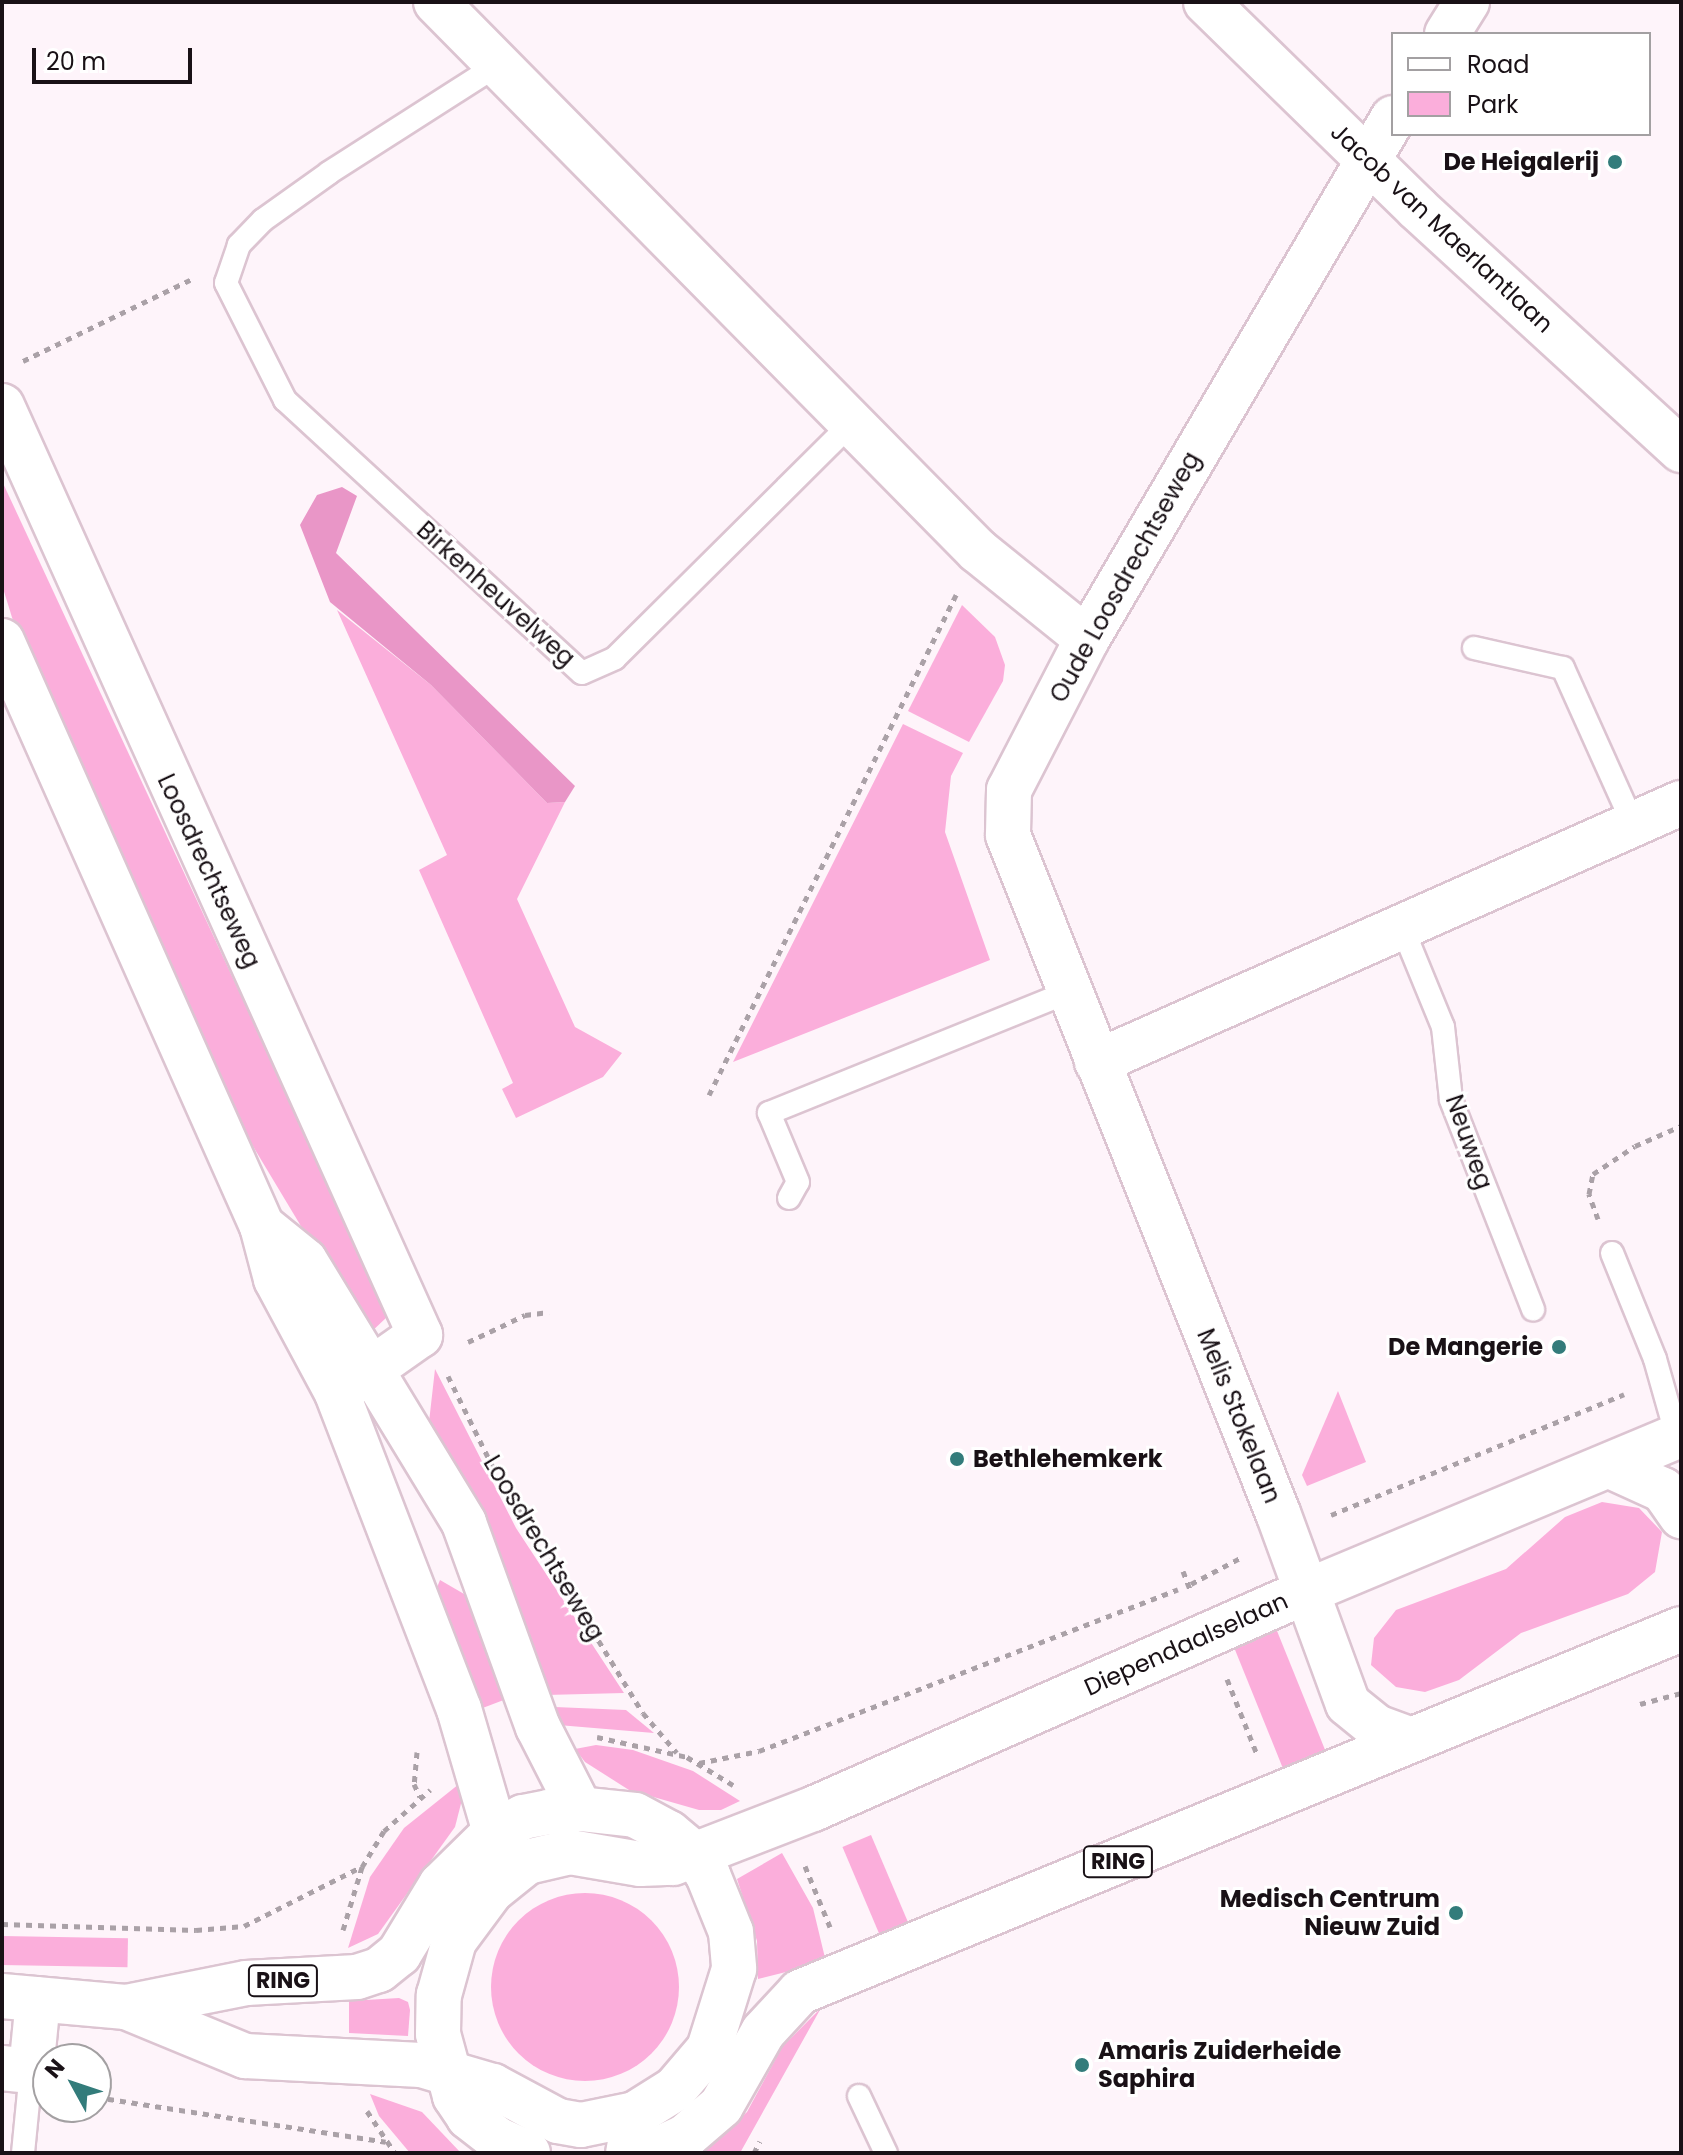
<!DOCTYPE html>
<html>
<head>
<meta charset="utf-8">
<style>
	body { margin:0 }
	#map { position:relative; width:1683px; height:2155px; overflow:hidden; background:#fef4fa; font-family:Poppins,sans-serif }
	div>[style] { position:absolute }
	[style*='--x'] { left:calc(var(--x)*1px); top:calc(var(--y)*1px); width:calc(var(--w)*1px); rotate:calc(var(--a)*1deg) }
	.green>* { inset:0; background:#fbaedb; transform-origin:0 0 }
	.round { border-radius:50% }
	.forest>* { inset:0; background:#e996c7 }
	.path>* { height:5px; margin-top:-2.5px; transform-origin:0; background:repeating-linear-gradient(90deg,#aaa1a7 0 6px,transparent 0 12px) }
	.roads { filter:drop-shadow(2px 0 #dcc4d1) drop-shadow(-2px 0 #dcc4d1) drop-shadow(0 2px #dcc4d1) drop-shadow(0 -2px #dcc4d1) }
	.service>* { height:22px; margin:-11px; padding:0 11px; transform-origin:11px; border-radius:11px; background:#fff }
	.minor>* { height:44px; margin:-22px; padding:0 22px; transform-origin:22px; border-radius:22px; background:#fff }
	.tertiary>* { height:44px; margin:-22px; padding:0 22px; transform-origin:22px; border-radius:22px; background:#fff }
	.primary>* { height:44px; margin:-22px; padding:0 22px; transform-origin:22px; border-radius:22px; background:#fff }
	.dots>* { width:22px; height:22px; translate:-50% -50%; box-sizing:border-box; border:4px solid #fff; border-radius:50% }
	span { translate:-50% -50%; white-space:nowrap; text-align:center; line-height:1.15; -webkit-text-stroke:6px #fff; paint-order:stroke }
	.shield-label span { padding:2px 6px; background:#fff; border:2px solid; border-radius:6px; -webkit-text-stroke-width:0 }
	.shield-label { font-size:22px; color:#191116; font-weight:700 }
	.poi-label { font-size:24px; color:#191116; font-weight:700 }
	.right { translate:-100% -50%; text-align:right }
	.left { translate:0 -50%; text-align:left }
	.street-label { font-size:24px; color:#191116 }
	.frame { position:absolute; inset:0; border:4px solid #191116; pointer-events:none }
	.legend { position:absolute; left:1391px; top:32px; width:260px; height:104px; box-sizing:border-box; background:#fff; border:2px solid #a3a0a2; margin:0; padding:10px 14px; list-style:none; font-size:24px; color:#191116 }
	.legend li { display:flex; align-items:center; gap:16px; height:40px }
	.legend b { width:40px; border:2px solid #a3a0a2 }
	.north { position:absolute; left:32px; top:2043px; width:80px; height:80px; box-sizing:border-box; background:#fff; border:2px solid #a3a0a2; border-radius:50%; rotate:310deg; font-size:22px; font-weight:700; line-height:32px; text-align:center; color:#191116 }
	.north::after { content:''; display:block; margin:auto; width:28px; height:36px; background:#337c7b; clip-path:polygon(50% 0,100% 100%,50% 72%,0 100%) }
	.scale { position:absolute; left:32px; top:48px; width:160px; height:36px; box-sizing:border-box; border:4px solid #191116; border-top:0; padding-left:10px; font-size:24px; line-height:28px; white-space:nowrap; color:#191116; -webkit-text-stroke:6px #fff; paint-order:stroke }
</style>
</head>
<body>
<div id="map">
	<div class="green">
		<div style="clip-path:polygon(2px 481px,383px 1301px,388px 1316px,367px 1336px,248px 1138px,19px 640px,2px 585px)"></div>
		<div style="clip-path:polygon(962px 605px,995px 637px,1005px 665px,1003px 681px,969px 742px,908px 711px)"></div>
		<div style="clip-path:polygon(337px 610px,431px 685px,547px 803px,565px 802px,517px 899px,575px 1027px,622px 1053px,603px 1077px,516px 1118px,502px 1089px,513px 1083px,419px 870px,447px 855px)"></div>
		<div style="clip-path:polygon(903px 724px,963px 753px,951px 776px,945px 832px,990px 960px,733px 1062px)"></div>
		<div style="clip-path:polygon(435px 1369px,516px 1528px,624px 1693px,546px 1695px,534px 1646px,480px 1512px,428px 1431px)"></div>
		<div style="clip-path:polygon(1338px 1391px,1366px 1462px,1307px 1486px,1302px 1475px)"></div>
		<div style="clip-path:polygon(1602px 1502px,1639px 1508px,1662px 1532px,1655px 1572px,1628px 1594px,1521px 1633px,1459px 1680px,1425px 1692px,1396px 1687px,1371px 1665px,1374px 1638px,1396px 1610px,1506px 1569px,1565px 1517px)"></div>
		<div style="clip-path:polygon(440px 1580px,471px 1598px,509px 1698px,480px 1709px,436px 1590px)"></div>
		<div style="left:1273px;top:1621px;width:141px;height:46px;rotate:68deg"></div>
		<div style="clip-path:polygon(555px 1707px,626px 1710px,654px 1733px,558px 1725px,550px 1712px)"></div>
		<div style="clip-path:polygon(596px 1745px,633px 1750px,693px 1771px,740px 1801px,721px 1810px,699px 1810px,629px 1790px,585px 1762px,575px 1749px)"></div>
		<div style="clip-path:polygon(459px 1784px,465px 1788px,455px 1827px,378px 1934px,348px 1948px,370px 1877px,404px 1828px)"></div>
		<div style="left:871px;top:1835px;width:97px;height:31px;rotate:67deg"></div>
		<div style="clip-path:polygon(782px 1853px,813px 1908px,826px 1962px,758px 1979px,757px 1941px,737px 1879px)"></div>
		<div class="round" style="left:491px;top:1893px;width:188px;height:188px"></div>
		<div style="left:2px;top:1936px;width:126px;height:29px;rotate:1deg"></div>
		<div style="clip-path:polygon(399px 1998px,408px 2002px,410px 2010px,408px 2036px,349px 2033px,349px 2001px)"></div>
		<div style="clip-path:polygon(821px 2008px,740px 2153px,702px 2153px,747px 2112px,782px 2047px)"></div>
		<div style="clip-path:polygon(370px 2094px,422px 2112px,461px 2153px,410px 2153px,379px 2116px)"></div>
	</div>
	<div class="forest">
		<div style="clip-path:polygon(342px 487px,357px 496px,336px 553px,575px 786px,565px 802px,547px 803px,431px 685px,330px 602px,300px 525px,317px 495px)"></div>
	</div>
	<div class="path">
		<div style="--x:23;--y:361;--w:186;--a:-25.9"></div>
		<div style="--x:709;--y:1095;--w:558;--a:-63.71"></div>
		<div style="--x:1598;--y:1219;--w:27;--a:-110"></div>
		<div style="--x:1589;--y:1194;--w:20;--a:-79"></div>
		<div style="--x:1593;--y:1174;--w:50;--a:-33.7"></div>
		<div style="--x:1635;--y:1146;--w:50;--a:-23.5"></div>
		<div style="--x:468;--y:1342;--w:63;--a:-25.3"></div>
		<div style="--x:525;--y:1315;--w:24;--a:-7"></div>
		<div style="--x:448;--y:1376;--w:106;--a:63.7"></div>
		<div style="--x:511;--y:1497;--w:253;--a:58.6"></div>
		<div style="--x:643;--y:1713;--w:52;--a:49.6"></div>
		<div style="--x:1331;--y:1515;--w:317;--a:-22.4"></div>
		<div style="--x:1183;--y:1571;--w:19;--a:69"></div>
		<div style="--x:1191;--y:1584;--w:58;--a:-27.9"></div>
		<div style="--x:1227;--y:1679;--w:79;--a:68.3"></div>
		<div style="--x:1640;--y:1704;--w:42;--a:-15"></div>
		<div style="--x:597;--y:1737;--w:92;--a:12.5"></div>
		<div style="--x:687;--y:1757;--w:54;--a:31.3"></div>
		<div style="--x:417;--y:1752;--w:32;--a:95"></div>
		<div style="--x:414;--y:1784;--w:14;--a:65"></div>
		<div style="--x:699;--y:1763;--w:61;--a:-11.3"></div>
		<div style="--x:759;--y:1751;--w:449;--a:-21.1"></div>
		<div style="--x:805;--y:1866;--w:66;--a:67.7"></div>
		<div style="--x:2;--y:1924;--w:194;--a:1.8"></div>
		<div style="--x:196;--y:1930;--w:48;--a:-4.8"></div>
		<div style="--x:244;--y:1926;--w:131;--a:-26.8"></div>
		<div style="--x:343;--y:1930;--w:66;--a:-73.2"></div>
		<div style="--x:362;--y:1867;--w:42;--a:-58.6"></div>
		<div style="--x:384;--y:1831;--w:62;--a:-41.7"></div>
		<div style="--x:96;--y:2097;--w:293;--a:8.8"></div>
		<div style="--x:367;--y:2111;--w:50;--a:56.3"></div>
		<div style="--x:754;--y:2153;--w:13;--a:-63"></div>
	</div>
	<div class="roads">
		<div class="service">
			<div style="--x:496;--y:66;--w:198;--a:147.4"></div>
			<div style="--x:329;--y:173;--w:81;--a:144.5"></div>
			<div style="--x:263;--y:220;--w:35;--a:134"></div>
			<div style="--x:239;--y:245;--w:40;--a:108.9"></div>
			<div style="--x:226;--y:283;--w:131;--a:63.2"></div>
			<div style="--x:285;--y:400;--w:403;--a:42.6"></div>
			<div style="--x:582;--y:673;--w:36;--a:-24"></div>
			<div style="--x:615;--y:658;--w:331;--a:-44.8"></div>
			<div style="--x:1474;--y:648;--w:91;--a:12.7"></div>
			<div style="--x:1563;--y:668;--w:171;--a:65.8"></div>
			<div style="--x:1402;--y:927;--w:108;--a:67.7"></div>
			<div style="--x:1443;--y:1027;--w:73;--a:83.7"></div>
			<div style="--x:1451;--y:1100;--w:225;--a:68.6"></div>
			<div style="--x:789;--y:1198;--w:18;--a:-61"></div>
			<div style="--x:798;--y:1182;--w:75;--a:-112.8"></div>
			<div style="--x:769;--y:1113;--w:323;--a:-22"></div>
			<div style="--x:1612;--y:1253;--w:114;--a:67.9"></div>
			<div style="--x:1655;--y:1359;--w:81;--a:74.2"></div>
			<div style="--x:859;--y:2096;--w:63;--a:64.7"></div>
			<div style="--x:23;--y:2153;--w:82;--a:-84.4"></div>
		</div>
		<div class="minor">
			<div style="--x:436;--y:2;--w:771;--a:45.37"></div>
			<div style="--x:978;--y:551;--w:140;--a:38.9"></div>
			<div style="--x:1206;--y:2;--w:296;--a:44.3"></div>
			<div style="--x:1418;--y:209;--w:357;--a:42.5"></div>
			<div style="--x:1447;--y:34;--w:38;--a:-58"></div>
			<div style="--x:1393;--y:118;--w:604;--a:120.43"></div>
			<div style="--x:1087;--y:639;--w:170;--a:117.3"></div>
			<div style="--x:1009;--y:790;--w:45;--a:91.3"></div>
			<div style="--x:1008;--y:835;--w:730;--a:68.29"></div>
			<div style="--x:1278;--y:1513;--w:203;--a:69.9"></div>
			<div style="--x:1348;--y:1704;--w:36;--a:39"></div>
			<div style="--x:1376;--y:1727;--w:37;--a:20"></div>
			<div style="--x:2;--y:406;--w:1019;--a:65.77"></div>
			<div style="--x:420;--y:1335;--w:99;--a:144.9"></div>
			<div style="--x:1097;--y:1062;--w:639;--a:-23.92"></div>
			<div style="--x:1610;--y:1466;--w:58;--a:24.4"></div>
			<div style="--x:1663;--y:1490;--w:32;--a:55"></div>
			<div style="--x:2;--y:2068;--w:29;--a:6"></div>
			<div style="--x:31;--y:2071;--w:72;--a:-84.4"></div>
		</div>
		<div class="tertiary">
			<div style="--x:2;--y:641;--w:640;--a:66.04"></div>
			<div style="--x:262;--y:1226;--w:55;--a:75.2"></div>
			<div style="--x:276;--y:1279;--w:129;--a:61.8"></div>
			<div style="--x:337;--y:1393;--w:339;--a:68.9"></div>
			<div style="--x:459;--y:1709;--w:128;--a:73.7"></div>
			<div style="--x:262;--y:1226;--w:55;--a:39.1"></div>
			<div style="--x:305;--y:1261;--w:306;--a:58.7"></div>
			<div style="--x:464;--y:1523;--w:217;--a:70.1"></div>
			<div style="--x:538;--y:1727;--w:92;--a:62.9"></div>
		</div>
		<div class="primary">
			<div style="--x:2;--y:1996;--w:124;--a:5.1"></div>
			<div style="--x:126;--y:2007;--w:129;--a:22.4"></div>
			<div style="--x:245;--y:2056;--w:176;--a:2.9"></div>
			<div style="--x:421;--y:2065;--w:75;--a:16.3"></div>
			<div style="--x:493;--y:2086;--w:74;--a:28.3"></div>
			<div style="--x:558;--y:2121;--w:23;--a:10"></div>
			<div style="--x:581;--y:2125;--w:55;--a:-11.5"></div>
			<div style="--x:126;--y:2007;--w:122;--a:-11.3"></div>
			<div style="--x:246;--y:1983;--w:111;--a:-3.1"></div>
			<div style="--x:357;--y:1977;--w:23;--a:-18"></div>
			<div style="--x:379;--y:1970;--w:26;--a:-39"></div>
			<div style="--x:399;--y:1954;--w:81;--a:-58.7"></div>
			<div style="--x:441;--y:1885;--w:76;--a:-44.5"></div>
			<div style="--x:495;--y:1832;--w:32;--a:-28"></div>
			<div style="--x:523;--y:1817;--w:26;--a:-11"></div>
			<div style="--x:549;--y:1812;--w:31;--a:-6"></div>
			<div style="--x:580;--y:1809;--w:55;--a:6.2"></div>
			<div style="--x:635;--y:1815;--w:38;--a:28"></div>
			<div style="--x:669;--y:1833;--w:34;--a:40"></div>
			<div style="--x:695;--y:1855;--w:24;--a:57"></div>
			<div style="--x:708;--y:1875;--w:61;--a:68"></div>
			<div style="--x:731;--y:1932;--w:37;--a:85"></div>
			<div style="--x:734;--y:1969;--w:84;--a:107.4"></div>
			<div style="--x:709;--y:2049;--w:52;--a:130.4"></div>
			<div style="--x:675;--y:2089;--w:47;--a:148"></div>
			<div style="--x:635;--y:2114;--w:40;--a:100"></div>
			<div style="--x:528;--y:2153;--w:34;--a:-156"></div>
			<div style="--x:497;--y:2139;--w:36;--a:-142"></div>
			<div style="--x:469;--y:2117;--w:25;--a:-124"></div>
			<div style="--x:455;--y:2096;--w:64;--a:-105.3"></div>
			<div style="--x:438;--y:2034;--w:39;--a:-89"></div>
			<div style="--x:439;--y:1995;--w:56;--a:-74.5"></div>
			<div style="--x:454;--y:1941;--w:62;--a:-53.5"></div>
			<div style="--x:491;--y:1891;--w:46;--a:-38.9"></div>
			<div style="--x:527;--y:1862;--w:44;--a:-13.1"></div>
			<div style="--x:570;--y:1852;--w:71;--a:9.7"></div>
			<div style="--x:640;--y:1864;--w:33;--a:-2"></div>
			<div style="--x:673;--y:1863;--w:150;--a:-21.1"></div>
			<div style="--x:813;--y:1809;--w:538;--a:-23.8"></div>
			<div style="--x:1305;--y:1592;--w:407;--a:-22.7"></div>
			<div style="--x:650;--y:2153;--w:40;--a:-25"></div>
			<div style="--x:686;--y:2136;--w:46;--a:-40.6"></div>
			<div style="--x:721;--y:2106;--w:85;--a:-60.4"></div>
			<div style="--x:763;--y:2032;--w:54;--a:-47.2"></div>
			<div style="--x:800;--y:1992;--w:953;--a:-22.39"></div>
		</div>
	</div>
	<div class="dots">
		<div style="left:1615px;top:162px;background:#337c7b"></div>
		<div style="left:1559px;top:1347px;background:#337c7b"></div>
		<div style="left:957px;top:1459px;background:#337c7b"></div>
		<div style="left:1456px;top:1913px;background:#337c7b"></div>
		<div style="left:1082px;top:2065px;background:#337c7b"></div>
	</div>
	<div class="shield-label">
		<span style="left:1118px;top:1862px">RING</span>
		<span style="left:283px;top:1981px">RING</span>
	</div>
	<div class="poi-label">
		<span class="right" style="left:1599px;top:162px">De Heigalerij</span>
		<span class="right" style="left:1543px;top:1347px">De Mangerie</span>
		<span class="left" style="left:973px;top:1459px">Bethlehemkerk</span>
		<span class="right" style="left:1440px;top:1913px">Medisch Centrum<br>Nieuw Zuid</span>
		<span class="left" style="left:1098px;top:2065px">Amaris Zuiderheide<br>Saphira</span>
	</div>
	<div class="street-label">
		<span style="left:1442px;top:228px;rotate:43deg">Jacob van Maerlantlaan</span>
		<span style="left:1125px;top:577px;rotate:-61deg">Oude Loosdrechtseweg</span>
		<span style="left:496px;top:594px;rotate:42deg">Birkenheuvelweg</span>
		<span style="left:209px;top:871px;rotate:65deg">Loosdrechtseweg</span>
		<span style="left:1469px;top:1142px;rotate:71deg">Neuweg</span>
		<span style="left:1239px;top:1416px;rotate:68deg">Melis Stokelaan</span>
		<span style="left:544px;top:1548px;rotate:59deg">Loosdrechtseweg</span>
		<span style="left:1186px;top:1644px;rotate:-24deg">Diependaalselaan</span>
	</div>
	<div class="frame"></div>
	<ul class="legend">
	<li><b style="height:10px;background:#fff"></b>Road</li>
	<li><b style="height:22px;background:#fbaedb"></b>Park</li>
	</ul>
	<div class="north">N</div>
	<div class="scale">20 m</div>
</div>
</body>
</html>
